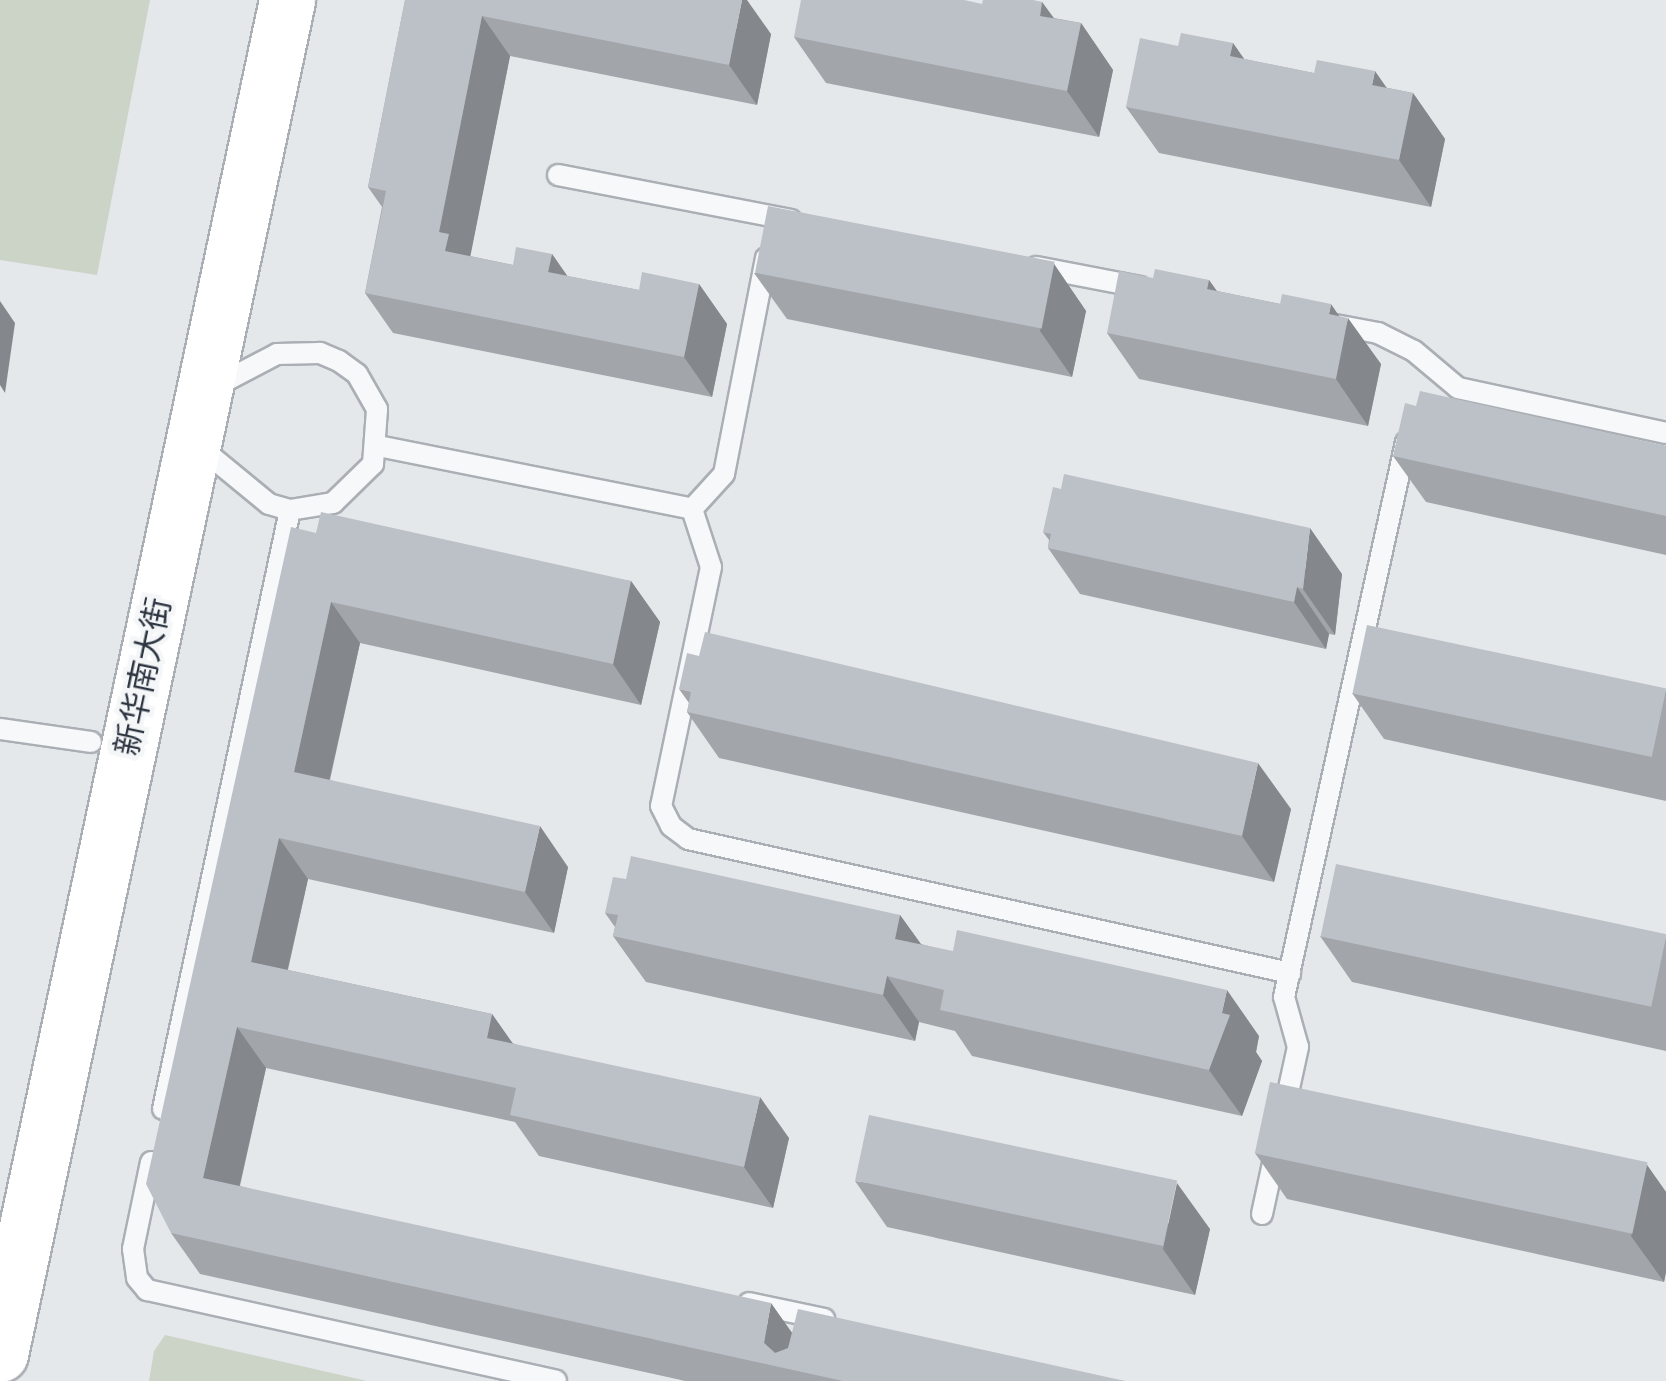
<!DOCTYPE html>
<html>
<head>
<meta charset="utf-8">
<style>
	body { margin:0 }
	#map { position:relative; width:1666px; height:1381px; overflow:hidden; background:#e5e8eb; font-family:"Varela Round","Noto Sans SC",sans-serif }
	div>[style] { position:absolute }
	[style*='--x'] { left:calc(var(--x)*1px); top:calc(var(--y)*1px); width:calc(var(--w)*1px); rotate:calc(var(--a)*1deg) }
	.green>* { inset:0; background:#cbd4c7 }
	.roads { filter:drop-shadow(2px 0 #aaafb5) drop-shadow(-2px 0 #aaafb5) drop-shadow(0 2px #aaafb5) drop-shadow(0 -2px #aaafb5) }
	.service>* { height:20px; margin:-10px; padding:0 10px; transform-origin:10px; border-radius:10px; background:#f7f8fa }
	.secondary>* { height:55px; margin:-27.5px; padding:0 27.5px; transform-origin:27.5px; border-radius:27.5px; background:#fff }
	.wall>* { inset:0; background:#a2a6ab }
	.shaded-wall>* { inset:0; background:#84878b }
	.building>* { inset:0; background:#bcc1c7; transform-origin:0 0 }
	span { translate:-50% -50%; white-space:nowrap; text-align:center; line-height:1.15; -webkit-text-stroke:9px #f4f6f8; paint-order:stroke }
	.street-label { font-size:32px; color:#2e3642 }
</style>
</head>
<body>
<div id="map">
	<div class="green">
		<div style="clip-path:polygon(0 0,150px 0,97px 275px,0 260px)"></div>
		<div style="clip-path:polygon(165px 1335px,367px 1381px,149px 1381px,154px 1351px)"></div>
	</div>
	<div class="roads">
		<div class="service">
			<div style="--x:558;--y:175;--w:237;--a:10.9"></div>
			<div style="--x:766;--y:258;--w:220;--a:101"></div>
			<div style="--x:724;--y:474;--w:47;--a:132.4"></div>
			<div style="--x:692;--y:509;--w:61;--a:71.9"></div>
			<div style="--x:711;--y:567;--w:244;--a:101.8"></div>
			<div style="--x:661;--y:806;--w:22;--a:63"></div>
			<div style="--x:671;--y:826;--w:21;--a:37"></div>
			<div style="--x:688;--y:839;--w:617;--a:12.55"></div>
			<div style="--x:1036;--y:267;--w:106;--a:10.9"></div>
			<div style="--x:1330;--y:324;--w:49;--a:10.6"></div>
			<div style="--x:1378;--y:333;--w:40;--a:26.6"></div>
			<div style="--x:1414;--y:351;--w:57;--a:40.1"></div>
			<div style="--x:1458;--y:388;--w:213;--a:12.2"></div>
			<div style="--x:196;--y:444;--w:94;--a:39.4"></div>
			<div style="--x:269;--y:504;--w:22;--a:16"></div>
			<div style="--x:290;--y:510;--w:44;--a:-9.2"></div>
			<div style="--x:333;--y:503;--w:56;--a:-44.3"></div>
			<div style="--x:373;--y:464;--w:55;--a:-85.8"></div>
			<div style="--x:377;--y:409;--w:40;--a:-119.7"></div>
			<div style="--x:357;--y:374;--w:22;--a:-144"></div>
			<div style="--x:339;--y:361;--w:21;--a:-157"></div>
			<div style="--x:320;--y:353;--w:43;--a:178.7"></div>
			<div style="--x:277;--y:354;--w:71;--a:152.4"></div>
			<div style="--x:378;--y:446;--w:320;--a:11.3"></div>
			<div style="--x:0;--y:729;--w:92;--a:8.1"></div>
			<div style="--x:163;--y:1109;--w:612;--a:-78.03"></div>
			<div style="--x:1284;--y:1111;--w:66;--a:-77.7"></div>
			<div style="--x:1298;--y:1047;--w:52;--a:-105.6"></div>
			<div style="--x:1284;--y:997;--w:568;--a:-77.6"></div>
			<div style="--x:151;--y:1162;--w:89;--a:101.7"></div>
			<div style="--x:133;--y:1249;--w:29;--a:82"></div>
			<div style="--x:137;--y:1278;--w:16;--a:50"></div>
			<div style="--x:147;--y:1290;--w:419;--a:12.5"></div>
			<div style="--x:1262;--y:1214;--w:66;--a:-77.8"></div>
			<div style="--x:749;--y:1303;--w:77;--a:12"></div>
		</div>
		<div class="secondary">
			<div style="--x:0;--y:1354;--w:1384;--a:-78.03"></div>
		</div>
	</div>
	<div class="wall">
		<div style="clip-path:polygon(405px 0,771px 34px,757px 105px,510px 56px,470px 256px,513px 265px,552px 254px,567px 276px,639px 290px,699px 284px,727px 324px,712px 397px,393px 333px,365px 293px,382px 207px,368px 187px)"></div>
		<div style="clip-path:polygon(1042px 2px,1054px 18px,1081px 23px,1113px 70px,1099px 137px,826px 83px,794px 37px,982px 4px)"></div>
		<div style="clip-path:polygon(1233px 43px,1244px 59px,1413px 93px,1445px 139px,1431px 207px,1159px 153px,1126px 107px,1178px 46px)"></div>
		<div style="clip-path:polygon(1054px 264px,1086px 311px,1072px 377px,787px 319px,754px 273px)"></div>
		<div style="clip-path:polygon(1153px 278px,1209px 280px,1217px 291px,1339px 316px,1381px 364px,1368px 426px,1139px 379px,1107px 333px)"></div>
		<div style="clip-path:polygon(1416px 406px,1666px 446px,1666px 555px,1426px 502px,1393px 456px)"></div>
		<div style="clip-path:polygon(1043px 532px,1342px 574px,1335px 635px,1329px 634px,1326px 649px,1080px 594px,1048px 548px,1049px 540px)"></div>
		<div style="clip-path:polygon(316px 533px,631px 581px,660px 622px,641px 705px,360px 643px,330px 780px,568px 867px,554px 933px,308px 879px,288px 970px,492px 1014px,512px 1043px,789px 1138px,773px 1208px,539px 1156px,515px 1122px,266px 1068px,240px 1186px,792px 1333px,1125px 1381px,685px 1381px,200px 1274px,171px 1233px)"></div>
		<div style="clip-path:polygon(679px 689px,1291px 809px,1274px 882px,719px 758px,687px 712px,689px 703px)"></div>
		<div style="clip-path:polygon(1666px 691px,1666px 801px,1384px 739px,1352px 693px)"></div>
		<div style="clip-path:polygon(605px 913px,900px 915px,921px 944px,1259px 1036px,1256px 1052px,1262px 1061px,1242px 1116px,972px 1056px,955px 1031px,919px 1022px,915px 1041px,646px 982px,613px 936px,615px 927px)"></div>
		<div style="clip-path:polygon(1320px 936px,1666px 937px,1666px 1051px,1352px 982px)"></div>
		<div style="clip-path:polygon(1255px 1153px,1647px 1165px,1666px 1192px,1666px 1272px,1664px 1282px,1287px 1199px)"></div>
		<div style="clip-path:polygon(855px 1181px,1210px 1229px,1195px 1295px,887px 1227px)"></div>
	</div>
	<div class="shaded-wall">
		<div style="clip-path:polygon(742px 0,747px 0,771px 34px,757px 105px,729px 65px)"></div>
		<div style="clip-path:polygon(1042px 2px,1075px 48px,1040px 16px)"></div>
		<div style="clip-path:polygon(482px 16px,510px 56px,469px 263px,445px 251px,439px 232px)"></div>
		<div style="clip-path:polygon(1081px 23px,1113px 70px,1099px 137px,1067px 91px)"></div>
		<div style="clip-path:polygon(1233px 43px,1265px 89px,1230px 56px)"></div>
		<div style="clip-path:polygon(1375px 71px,1407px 117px,1372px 85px)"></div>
		<div style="clip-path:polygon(1413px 93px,1445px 139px,1431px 207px,1399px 160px)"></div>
		<div style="clip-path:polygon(552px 254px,580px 294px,548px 272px)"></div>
		<div style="clip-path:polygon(1054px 264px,1086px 311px,1072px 377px,1040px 331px)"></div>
		<div style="clip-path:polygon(1209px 280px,1241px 326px,1207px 289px)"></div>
		<div style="clip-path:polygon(699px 284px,727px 324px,712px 397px,684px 357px)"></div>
		<div style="clip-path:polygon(0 301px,15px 323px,5px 393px,0 385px)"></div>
		<div style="clip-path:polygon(1331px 304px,1346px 326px,1348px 318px,1381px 364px,1368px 426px,1336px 379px,1329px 314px)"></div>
		<div style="clip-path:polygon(1310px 528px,1342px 574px,1335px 635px,1303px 589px)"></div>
		<div style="clip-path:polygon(631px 581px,660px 622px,641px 705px,613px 664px)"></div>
		<div style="clip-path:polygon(1297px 587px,1329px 634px,1326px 649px,1294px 602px)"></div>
		<div style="clip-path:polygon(331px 602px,360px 643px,322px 813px,294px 772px)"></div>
		<div style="clip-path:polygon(1258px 763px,1291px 809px,1274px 882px,1242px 836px)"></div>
		<div style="clip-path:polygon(540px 826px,568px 867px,554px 933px,525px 892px)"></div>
		<div style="clip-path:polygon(279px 838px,308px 879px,280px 1003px,251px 962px)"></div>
		<div style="clip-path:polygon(900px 915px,933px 961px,895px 939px)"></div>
		<div style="clip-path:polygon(887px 976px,919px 1022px,915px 1041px,883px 995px)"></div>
		<div style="clip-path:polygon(1227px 990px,1259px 1036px,1256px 1052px,1262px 1061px,1242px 1116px,1209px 1070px)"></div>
		<div style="clip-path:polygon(492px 1014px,521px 1055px,487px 1038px)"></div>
		<div style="clip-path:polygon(237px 1027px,266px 1068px,232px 1219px,203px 1178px)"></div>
		<div style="clip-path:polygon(760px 1097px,789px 1138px,773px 1208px,744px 1167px)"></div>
		<div style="clip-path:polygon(1647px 1165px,1666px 1192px,1666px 1272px,1664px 1282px,1631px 1236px)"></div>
		<div style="clip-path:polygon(1177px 1183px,1210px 1229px,1195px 1295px,1163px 1249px)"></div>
		<div style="clip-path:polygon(771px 1303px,800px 1344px,795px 1370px,764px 1343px)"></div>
	</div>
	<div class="building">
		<div style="clip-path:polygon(405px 0,742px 0,729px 65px,482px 16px,439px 232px,449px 234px,445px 251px,513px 265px,516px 247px,552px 254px,548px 272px,639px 290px,642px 272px,699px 284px,684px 357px,365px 293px,386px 191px,368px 187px)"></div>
		<div style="clip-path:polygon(801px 0,964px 0,982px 4px,983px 0,1033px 0,1042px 2px,1040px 16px,1081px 23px,1067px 91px,794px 37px)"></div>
		<div style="clip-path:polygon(1181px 33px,1233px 43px,1230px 56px,1314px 73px,1317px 60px,1375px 71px,1372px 85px,1413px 93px,1399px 160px,1126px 107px,1140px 38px,1178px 46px)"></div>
		<div style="left:768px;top:206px;width:292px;height:68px;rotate:11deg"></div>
		<div style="clip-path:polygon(1155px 269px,1209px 280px,1207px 289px,1280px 304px,1282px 294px,1331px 304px,1329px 314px,1348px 318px,1336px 379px,1107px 333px,1119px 271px,1153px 278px)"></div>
		<div style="clip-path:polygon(1420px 391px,1666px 446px,1666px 516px,1393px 456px,1405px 403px,1416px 406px)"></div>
		<div style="clip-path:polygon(1064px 474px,1310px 528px,1303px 589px,1297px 587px,1294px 602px,1048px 548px,1051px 534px,1043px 532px,1053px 487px,1061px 489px)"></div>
		<div style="clip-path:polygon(321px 512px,631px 581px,613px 664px,331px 602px,294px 772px,540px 826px,525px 892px,279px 838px,251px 962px,492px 1014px,487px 1038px,760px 1097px,744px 1167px,510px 1115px,516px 1088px,237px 1027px,203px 1178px,771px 1303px,764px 1343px,775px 1353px,788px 1348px,798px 1309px,1125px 1381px,843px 1381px,171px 1233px,146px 1184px,291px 527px,316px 533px)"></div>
		<div style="left:1367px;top:625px;width:306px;height:70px;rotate:12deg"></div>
		<div style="clip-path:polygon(705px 632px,1258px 763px,1242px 836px,687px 712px,691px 692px,679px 689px,687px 653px,699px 656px)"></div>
		<div style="clip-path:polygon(631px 856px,900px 915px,895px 939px,953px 951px,957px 930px,1227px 990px,1222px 1013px,1230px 1015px,1209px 1070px,940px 1010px,944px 990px,887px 976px,883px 995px,613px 936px,618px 915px,605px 913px,613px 877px,626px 879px)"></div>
		<div style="left:1336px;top:864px;width:338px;height:74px;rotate:12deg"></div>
		<div style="left:1270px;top:1082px;width:386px;height:73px;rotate:12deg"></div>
		<div style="left:869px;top:1115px;width:315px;height:67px;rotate:12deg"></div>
	</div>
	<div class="street-label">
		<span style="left:144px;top:677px;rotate:-78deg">新华南大街</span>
	</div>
</div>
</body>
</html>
